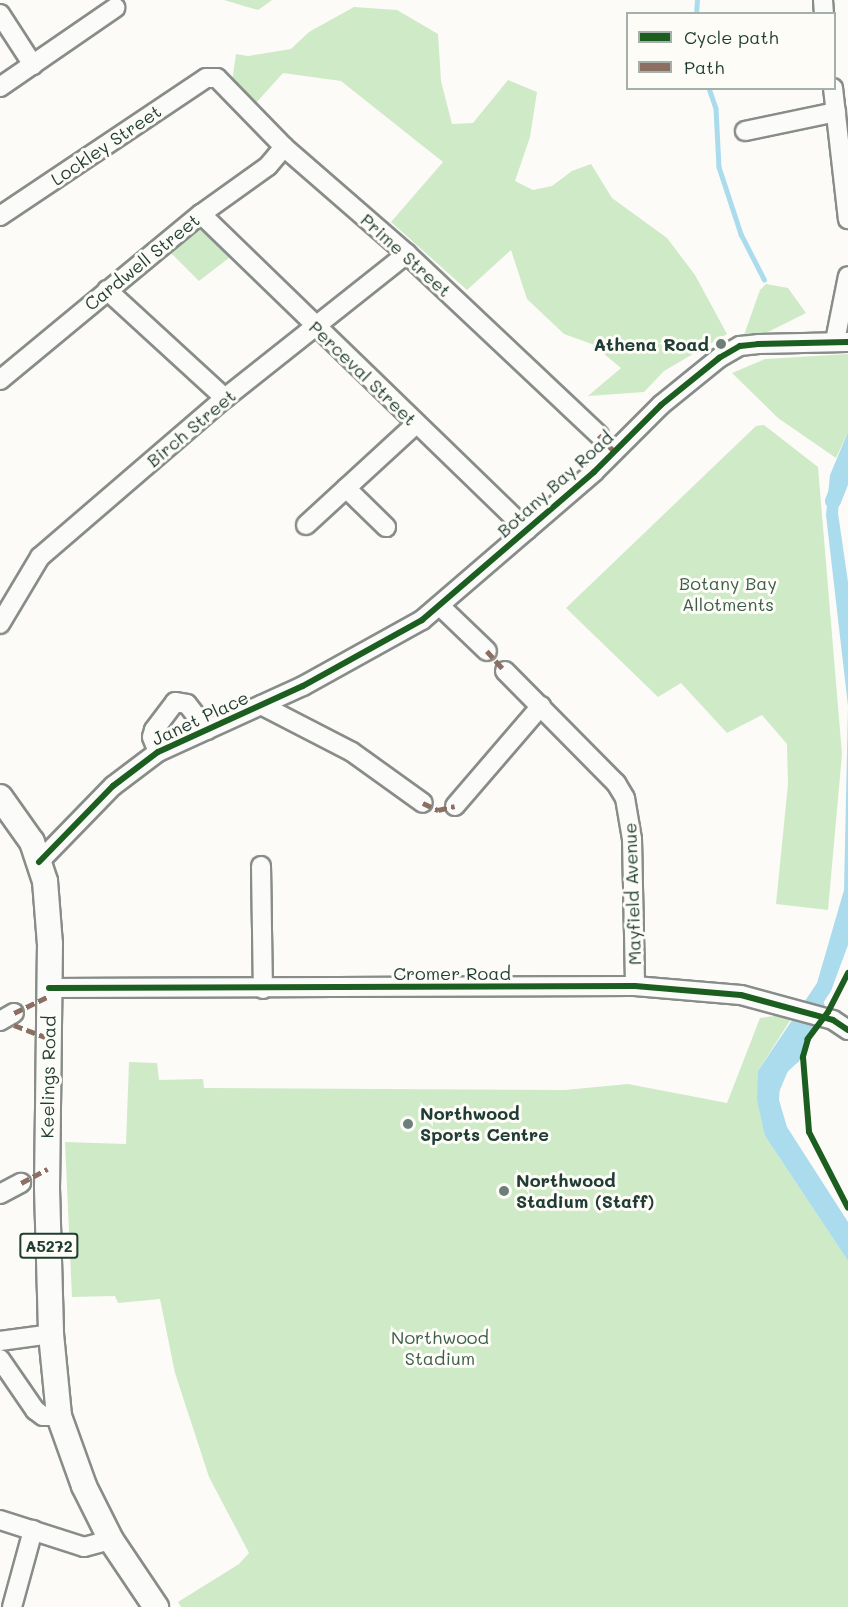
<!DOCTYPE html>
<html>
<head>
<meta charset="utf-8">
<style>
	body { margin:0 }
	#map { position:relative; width:848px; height:1607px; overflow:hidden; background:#fcfbf8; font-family:Mali,sans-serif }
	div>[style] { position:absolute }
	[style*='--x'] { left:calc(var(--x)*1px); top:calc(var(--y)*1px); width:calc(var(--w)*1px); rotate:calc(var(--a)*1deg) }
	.green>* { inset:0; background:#cfeac7 }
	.water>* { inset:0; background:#abdcee }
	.stream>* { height:4.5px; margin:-2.25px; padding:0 2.25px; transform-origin:2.25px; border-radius:2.25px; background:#abdcee }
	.canal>* { height:16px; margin:-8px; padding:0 8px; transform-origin:8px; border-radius:8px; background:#abdcee }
	.roads { filter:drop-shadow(2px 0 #888d8a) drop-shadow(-2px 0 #888d8a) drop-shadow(0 2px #888d8a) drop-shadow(0 -2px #888d8a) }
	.minor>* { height:18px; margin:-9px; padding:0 9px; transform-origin:9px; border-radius:9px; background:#fbfbf9 }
	.major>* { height:24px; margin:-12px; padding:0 12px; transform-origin:12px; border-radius:12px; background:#fbfbf9 }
	.quiet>* { height:4.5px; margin-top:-2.25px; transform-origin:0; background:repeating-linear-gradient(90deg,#8d6e63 0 9px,transparent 0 13.5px) }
	.cycleway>* { height:6px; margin:-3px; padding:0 3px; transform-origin:3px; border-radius:3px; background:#1b5e20 }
	.dots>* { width:16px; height:16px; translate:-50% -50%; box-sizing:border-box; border:3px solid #fdfcf7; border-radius:50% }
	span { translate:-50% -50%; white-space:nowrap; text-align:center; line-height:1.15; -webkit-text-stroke:6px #fdfcf7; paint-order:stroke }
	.shield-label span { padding:2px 4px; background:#fdfcf7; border:2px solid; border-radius:4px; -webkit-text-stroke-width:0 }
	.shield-label { font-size:16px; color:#1f3d34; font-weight:700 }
	.street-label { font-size:18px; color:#1f3d34 }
	.poi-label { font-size:18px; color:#1f3d34; font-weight:700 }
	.right { translate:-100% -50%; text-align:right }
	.left { translate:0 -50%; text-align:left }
	.park-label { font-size:18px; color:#3b5d49 }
	.legend { position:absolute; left:626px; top:12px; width:210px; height:78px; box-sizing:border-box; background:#fdfcf7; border:2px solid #a4b0a9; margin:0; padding:8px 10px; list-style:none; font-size:18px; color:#1f3d34 }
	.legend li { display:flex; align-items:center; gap:12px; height:30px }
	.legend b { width:30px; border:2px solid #a4b0a9 }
</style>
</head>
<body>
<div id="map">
	<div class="green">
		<div style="clip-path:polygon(224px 0,272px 0,258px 10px)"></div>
		<div style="clip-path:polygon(354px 7px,397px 10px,438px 34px,441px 81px,452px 124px,473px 123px,508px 80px,537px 92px,530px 137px,515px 181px,533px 190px,552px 186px,572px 171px,591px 164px,612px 198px,667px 238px,695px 275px,727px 334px,664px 371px,644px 392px,588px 396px,621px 368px,592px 344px,564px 334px,527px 299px,511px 250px,467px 290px,391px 222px,443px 162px,341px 81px,283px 73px,255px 104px,232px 82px,236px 54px,248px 56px,291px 49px,309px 32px)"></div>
		<div style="clip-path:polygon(201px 214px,238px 251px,199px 281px,163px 245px)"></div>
		<div style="clip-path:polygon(766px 284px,788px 288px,806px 313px,740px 346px,760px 290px)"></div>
		<div style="clip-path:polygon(848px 354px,848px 432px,836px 458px,778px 418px,732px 373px,765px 359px)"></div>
		<div style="clip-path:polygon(764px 425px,818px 467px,842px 754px,828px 910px,776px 904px,788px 784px,787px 744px,762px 715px,727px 733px,681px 683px,658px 697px,566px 608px,756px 426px)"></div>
		<div style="clip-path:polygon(781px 1015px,791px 1019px,758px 1071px,765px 1136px,848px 1261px,848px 1607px,181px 1607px,178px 1602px,239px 1564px,249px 1553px,209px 1477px,175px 1373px,160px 1299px,118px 1303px,115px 1296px,72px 1297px,65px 1142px,126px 1144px,129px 1062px,157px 1063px,159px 1080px,203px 1079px,204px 1088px,565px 1090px,628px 1084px,727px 1103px,760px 1018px)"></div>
	</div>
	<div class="water">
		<div style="clip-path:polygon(848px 432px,848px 467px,841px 478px,838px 513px,848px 582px,848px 945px,831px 991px,781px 1067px,779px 1100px,787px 1127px,848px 1222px,848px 1261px,765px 1136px,757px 1100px,758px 1071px,817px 983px,844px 890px,848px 706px,826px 515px,830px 475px)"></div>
	</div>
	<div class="stream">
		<div style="--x:696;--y:14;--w:14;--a:-86"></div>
		<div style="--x:709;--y:88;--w:21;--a:71"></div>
		<div style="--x:716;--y:108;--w:59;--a:87.1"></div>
		<div style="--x:719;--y:167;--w:71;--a:71.8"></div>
		<div style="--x:741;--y:234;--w:51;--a:62.9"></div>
	</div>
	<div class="canal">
		<div style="--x:833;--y:501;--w:41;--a:-68.5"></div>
		<div style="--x:772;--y:1088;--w:23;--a:-67"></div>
		<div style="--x:781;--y:1067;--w:16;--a:-43"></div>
		<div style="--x:793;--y:1056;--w:55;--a:-64.4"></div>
	</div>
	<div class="roads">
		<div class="minor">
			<div style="--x:823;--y:0;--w:14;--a:86"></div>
			<div style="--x:0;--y:14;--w:61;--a:57.1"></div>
			<div style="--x:0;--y:87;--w:140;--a:-34.5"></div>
			<div style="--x:833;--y:88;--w:132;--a:83.5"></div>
			<div style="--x:745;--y:131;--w:93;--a:-11.8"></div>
			<div style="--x:201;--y:214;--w:454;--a:44.1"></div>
			<div style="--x:0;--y:216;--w:248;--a:-33.8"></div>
			<div style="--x:206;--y:78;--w:11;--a:0"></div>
			<div style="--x:217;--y:78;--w:96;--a:45.8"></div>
			<div style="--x:284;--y:147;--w:163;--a:41"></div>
			<div style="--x:407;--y:254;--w:264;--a:43.3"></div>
			<div style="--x:107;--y:290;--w:160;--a:42.5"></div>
			<div style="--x:835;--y:341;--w:66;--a:-78.7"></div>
			<div style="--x:0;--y:380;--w:261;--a:-39.6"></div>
			<div style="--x:201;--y:214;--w:82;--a:-35.6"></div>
			<div style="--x:268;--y:166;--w:25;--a:-50"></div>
			<div style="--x:346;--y:488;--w:56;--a:44.3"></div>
			<div style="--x:306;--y:525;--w:149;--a:-42.6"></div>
			<div style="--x:440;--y:606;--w:65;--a:43.8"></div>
			<div style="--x:0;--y:624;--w:78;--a:-59.2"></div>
			<div style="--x:40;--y:557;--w:244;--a:-40.7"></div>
			<div style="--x:225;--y:398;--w:232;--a:-38.4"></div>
			<div style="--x:505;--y:671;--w:158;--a:45.3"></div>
			<div style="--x:616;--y:783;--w:17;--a:59"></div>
			<div style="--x:625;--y:798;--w:42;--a:80.3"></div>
			<div style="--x:632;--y:839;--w:147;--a:88.8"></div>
			<div style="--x:261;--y:705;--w:102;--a:27.3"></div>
			<div style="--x:352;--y:752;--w:87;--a:35.7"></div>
			<div style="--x:158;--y:752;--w:16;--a:-112"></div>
			<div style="--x:152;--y:737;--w:7;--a:-74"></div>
			<div style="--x:154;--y:730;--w:35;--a:-53"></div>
			<div style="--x:175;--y:702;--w:12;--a:9"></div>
			<div style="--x:187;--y:704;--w:33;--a:52"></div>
			<div style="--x:455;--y:806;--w:132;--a:-49.3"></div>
			<div style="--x:39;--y:862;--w:106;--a:-45.8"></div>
			<div style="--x:113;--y:786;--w:56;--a:-37.1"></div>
			<div style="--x:158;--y:752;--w:159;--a:-24.5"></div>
			<div style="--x:303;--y:686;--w:136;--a:-29"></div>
			<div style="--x:422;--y:620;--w:227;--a:-40.7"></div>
			<div style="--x:594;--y:472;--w:95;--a:-45"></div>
			<div style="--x:661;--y:405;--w:75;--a:-39"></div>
			<div style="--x:719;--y:358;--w:24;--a:-30"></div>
			<div style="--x:740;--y:346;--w:18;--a:-6"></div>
			<div style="--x:758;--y:344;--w:90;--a:-1.3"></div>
			<div style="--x:261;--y:866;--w:123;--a:89.1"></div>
			<div style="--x:49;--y:988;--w:586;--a:-0.2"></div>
			<div style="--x:635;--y:986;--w:106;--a:4.9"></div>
			<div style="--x:741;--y:995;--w:95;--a:15.2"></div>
			<div style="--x:833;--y:1020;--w:18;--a:34"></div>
			<div style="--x:0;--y:1021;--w:16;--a:-30"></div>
			<div style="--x:0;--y:1194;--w:24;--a:-28"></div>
			<div style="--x:0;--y:1341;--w:51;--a:-7.8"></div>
			<div style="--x:0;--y:1359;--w:62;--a:55.5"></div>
			<div style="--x:35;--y:1410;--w:10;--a:37"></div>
			<div style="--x:43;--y:1416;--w:16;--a:0"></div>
			<div style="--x:0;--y:1520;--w:88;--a:17.8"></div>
			<div style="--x:84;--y:1547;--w:28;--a:-15"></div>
			<div style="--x:12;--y:1607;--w:80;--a:-74.7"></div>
		</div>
		<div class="major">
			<div style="--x:0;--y:797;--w:55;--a:54.6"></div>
			<div style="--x:32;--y:842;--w:41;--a:71.6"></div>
			<div style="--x:45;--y:881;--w:63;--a:85.5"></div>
			<div style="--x:50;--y:944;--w:244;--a:90.7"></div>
			<div style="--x:47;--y:1188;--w:146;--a:88.4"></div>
			<div style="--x:51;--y:1334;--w:82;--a:84.4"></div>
			<div style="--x:59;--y:1416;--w:74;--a:70.3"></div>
			<div style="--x:84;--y:1486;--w:60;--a:63.4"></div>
			<div style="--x:111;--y:1540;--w:81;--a:56.1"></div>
		</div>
	</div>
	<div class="quiet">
		<div style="--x:599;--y:435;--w:23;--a:47"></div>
		<div style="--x:487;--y:651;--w:27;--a:48"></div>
		<div style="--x:423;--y:803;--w:17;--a:25"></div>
		<div style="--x:438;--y:810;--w:17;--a:-13"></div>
		<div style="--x:14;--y:1013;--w:39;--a:-26"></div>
		<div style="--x:14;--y:1025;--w:36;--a:21"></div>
		<div style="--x:21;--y:1183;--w:30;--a:-28"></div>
	</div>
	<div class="cycleway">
		<div style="--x:39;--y:862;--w:106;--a:-45.8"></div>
		<div style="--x:113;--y:786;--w:56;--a:-37.1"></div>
		<div style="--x:158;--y:752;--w:159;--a:-24.5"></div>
		<div style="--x:303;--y:686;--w:136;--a:-29"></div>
		<div style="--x:422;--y:620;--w:227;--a:-40.7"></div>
		<div style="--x:594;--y:472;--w:95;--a:-45"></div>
		<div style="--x:661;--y:405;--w:75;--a:-39"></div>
		<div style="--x:719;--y:358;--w:24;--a:-30"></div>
		<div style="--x:740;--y:346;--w:18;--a:-6"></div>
		<div style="--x:758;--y:344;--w:90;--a:-1.3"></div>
		<div style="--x:848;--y:973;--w:44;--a:117.1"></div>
		<div style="--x:828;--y:1012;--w:34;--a:127"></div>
		<div style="--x:808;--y:1039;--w:19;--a:106"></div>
		<div style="--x:803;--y:1057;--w:75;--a:85.4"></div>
		<div style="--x:809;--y:1132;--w:85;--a:62.8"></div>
		<div style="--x:49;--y:988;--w:586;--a:-0.2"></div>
		<div style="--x:635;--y:986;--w:106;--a:4.9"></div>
		<div style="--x:741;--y:995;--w:95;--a:15.2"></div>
		<div style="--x:833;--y:1020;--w:18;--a:34"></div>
	</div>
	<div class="dots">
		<div style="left:721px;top:344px;background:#6c8079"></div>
		<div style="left:408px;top:1124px;background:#6c8079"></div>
		<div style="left:504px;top:1191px;background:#6c8079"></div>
	</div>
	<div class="shield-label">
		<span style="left:49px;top:1246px">A5272</span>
	</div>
	<div class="street-label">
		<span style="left:106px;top:145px;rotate:-34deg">Lockley Street</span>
		<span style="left:406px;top:255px;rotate:42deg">Prime Street</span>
		<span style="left:142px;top:262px;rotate:-39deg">Cardwell Street</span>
		<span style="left:363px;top:373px;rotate:44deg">Perceval Street</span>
		<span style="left:191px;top:428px;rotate:-40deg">Birch Street</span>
		<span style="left:555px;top:484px;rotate:-42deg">Botany Bay Road</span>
		<span style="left:200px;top:718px;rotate:-25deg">Janet Place</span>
		<span style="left:632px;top:894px;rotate:-92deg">Mayfield Avenue</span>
		<span style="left:452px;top:973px">Cromer Road</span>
		<span style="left:48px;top:1077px;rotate:-89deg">Keelings Road</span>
	</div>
	<div class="poi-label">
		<span class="right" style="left:709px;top:344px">Athena Road</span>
		<span class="left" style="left:420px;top:1124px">Northwood<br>Sports Centre</span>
		<span class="left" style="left:516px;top:1191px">Northwood<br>Stadium (Staff)</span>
	</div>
	<div class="park-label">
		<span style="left:728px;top:594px">Botany Bay<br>Allotments</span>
		<span style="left:440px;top:1348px">Northwood<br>Stadium</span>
	</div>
	<ul class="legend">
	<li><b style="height:8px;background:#1b5e20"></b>Cycle path</li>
	<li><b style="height:8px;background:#8d6e63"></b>Path</li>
	</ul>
</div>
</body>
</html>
